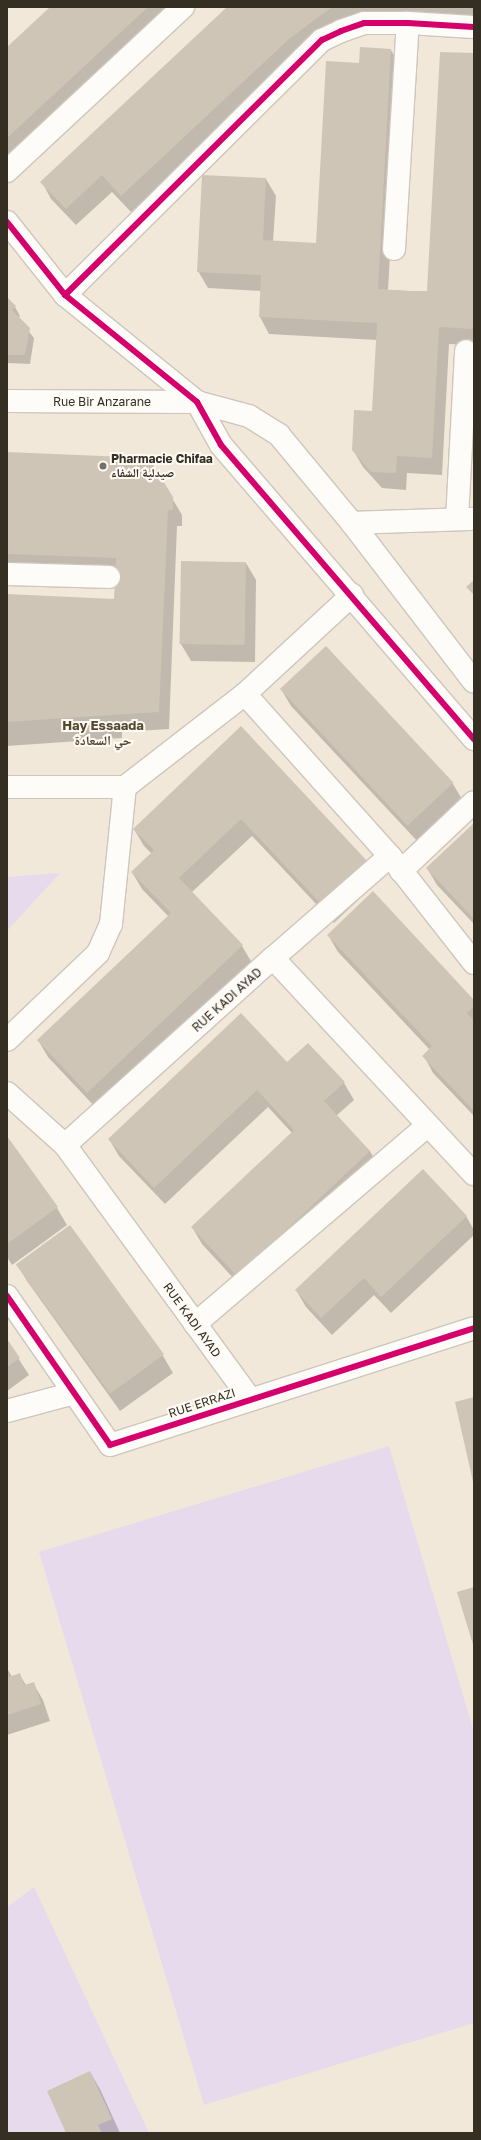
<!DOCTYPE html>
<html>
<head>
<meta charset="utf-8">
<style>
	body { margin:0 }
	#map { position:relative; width:481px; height:2140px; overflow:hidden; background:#f2e8da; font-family:"Golos Text","Noto Naskh Arabic",sans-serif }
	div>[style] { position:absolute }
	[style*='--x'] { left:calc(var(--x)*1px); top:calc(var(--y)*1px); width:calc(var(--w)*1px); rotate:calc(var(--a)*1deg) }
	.green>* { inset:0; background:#e6daec }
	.shadow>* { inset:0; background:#0003 }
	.building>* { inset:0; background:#cfc5b6; transform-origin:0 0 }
	.roads { filter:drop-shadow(1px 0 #cec6bb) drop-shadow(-1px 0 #cec6bb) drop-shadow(0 1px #cec6bb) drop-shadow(0 -1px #cec6bb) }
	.street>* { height:22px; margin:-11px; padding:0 11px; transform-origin:11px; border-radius:11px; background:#fdfcf9 }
	.secondary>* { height:22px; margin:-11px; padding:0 11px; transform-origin:11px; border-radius:11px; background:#fdfcf9 }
	.cycleway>* { height:6px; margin:-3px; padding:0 3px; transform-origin:3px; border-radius:3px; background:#d6006c }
	.dots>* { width:11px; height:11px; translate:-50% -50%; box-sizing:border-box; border:2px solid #fefaf4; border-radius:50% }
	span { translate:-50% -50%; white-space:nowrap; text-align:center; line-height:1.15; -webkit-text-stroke:4px #fefaf4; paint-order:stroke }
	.street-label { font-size:12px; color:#342e23 }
	.poi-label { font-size:12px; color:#342e23; font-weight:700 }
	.left { translate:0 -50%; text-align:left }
	.neighbourhood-label { font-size:13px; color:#564730; font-weight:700 }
	.frame { position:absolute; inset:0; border:8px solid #342e23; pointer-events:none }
</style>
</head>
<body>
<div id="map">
	<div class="green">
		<div style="clip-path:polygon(60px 873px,7px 931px,7px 877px)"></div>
		<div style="clip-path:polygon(389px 1446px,474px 1732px,474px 2023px,204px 2105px,39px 1552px)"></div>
		<div style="clip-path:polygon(34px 1887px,149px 2133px,7px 2133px,7px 1907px)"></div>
	</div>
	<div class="shadow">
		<div style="clip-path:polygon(51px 7px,175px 7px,7px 158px,7px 48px)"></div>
		<div style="clip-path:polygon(229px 7px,474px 7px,474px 16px,393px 11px,367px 14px,298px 56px,131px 212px,112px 192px,76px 225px,51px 199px,42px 182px)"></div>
		<div style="clip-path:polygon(391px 50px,401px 67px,388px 290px,428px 292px,474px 54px,474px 345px,449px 344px,442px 475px,407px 473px,406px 490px,382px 488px,363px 467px,353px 450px,373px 412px,377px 340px,269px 334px,260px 317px,261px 291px,208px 288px,198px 271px,266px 179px,276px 196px,273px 242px,317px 244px,360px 64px)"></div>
		<div style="clip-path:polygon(7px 298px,15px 307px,20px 316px,18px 318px,34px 338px,30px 364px,7px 363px)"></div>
		<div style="clip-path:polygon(7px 453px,172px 498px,182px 515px,182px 526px,177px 526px,169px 729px,122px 732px,122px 738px,7px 746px,7px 595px,115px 600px,116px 575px,7px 570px)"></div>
		<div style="clip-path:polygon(182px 562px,246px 563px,256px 580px,255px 662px,191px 661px,181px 644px)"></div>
		<div style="clip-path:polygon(326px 648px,453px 784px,463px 801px,419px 843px,291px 706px,281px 689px)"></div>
		<div style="clip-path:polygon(241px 728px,369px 864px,378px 881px,334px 923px,252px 836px,191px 893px,242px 946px,252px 963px,97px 1109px,48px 1057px,38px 1040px,169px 917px,142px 889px,132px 872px,152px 854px,144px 846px,134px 829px)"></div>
		<div style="clip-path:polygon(474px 825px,474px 924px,437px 885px,427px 868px)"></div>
		<div style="clip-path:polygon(328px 935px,474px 1001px,474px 1116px,433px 1073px,424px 1056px,430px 1050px,338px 952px)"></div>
		<div style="clip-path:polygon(287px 1063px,344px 1083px,354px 1100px,336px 1116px,370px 1151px,379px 1168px,247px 1293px,202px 1244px,192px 1227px,292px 1133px,268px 1107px,165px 1204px,119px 1156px,109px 1139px)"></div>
		<div style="clip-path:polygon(7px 1138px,57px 1208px,67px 1225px,12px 1265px,7px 1257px)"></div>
		<div style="clip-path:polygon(466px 1216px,474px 1230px,474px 1235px,391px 1313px,374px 1295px,332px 1335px,306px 1307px,296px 1290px)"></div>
		<div style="clip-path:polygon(17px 1264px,163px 1356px,173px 1373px,120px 1411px,27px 1281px)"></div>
		<div style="clip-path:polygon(7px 1341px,29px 1375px,7px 1391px)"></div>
		<div style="clip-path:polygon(7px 1668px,12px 1677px,19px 1674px,26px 1685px,33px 1683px,43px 1700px,50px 1721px,7px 1735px)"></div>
		<div style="clip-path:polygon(90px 2072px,100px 2089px,120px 2133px,67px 2133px)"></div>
	</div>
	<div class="building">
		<div style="clip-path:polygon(50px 7px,148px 7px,7px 138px,7px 47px)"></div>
		<div style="clip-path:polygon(227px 7px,332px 7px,289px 39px,121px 196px,102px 175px,66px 209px,40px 182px)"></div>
		<div style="clip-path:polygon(360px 47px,391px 49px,378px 289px,410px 291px,427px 291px,440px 52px,474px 53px,474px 329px,439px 327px,432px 458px,397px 456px,396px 473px,371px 472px,352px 450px,354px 410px,372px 411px,377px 323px,259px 317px,261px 275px,197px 272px,202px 175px,266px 178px,263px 240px,316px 243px,326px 61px,359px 63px)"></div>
		<div style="clip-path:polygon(7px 297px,16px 306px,12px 310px,30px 328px,25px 355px,7px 355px)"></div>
		<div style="clip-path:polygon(7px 452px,149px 458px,173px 497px,173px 510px,168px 510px,159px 712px,7px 722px,7px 594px,114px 599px,116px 558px,7px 554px)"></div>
		<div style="left:181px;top:561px;width:65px;height:83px;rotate:1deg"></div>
		<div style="clip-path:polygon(474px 580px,474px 595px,466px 587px)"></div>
		<div style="left:326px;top:646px;width:187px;height:63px;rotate:47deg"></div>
		<div style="clip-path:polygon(241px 726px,369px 863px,324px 907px,241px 819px,179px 878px,243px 945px,87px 1093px,37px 1040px,171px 913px,131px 872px,154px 850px,133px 829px)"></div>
		<div style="clip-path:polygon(474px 823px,474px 919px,426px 868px)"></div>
		<div style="clip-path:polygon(373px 891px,474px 1000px,474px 1006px,467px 1013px,474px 1021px,474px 1111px,422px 1056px,432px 1046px,327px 935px)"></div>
		<div style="clip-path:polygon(241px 1013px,287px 1062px,308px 1043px,345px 1082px,324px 1101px,370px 1151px,237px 1276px,191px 1227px,294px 1130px,257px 1090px,154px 1188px,108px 1139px)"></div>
		<div style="clip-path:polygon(7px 1136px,58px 1207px,7px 1244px)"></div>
		<div style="clip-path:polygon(423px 1169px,467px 1216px,381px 1297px,364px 1278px,321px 1318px,295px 1290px)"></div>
		<div style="left:70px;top:1225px;width:160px;height:67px;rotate:54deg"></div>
		<div style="clip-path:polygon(7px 1339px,20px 1358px,7px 1367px)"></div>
		<div style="clip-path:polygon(474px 1397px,474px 1482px,473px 1482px,455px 1402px)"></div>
		<div style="clip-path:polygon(474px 1587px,474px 1648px,457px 1592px)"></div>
		<div style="clip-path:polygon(7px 1670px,9px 1677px,20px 1673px,24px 1685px,34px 1682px,41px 1704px,7px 1715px)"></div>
		<div style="clip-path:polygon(90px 2071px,112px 2119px,98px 2125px,102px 2133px,66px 2133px,47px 2091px)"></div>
	</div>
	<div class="roads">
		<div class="street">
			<div style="--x:7;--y:171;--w:241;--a:-43"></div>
			<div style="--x:7;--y:222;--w:93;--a:51.5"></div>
			<div style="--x:65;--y:295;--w:170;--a:39"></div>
			<div style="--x:394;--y:249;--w:226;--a:-86.5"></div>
			<div style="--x:65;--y:295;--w:362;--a:-44.8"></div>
			<div style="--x:322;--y:40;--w:21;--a:-25"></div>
			<div style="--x:341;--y:31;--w:24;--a:-19"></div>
			<div style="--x:364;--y:23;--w:44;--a:0"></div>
			<div style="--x:408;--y:23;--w:66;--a:3.5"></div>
			<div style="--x:457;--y:519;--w:168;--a:-86.9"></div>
			<div style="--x:352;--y:523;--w:122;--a:-1.9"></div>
			<div style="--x:7;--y:574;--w:102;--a:1.7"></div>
			<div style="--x:245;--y:694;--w:217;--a:48.2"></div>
			<div style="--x:390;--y:856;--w:136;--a:51.9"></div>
			<div style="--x:7;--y:787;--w:118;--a:0"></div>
			<div style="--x:125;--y:787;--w:152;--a:-37.8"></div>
			<div style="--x:245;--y:694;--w:146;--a:-42.8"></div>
			<div style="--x:401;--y:871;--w:100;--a:-43.4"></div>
			<div style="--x:273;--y:958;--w:295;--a:47.1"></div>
			<div style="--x:7;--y:1040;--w:126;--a:-43.7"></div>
			<div style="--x:98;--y:953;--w:32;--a:-66"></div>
			<div style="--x:111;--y:924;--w:138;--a:-84.2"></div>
			<div style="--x:7;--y:1093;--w:78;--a:41.9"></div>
			<div style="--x:65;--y:1145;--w:314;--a:53.9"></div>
			<div style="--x:65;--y:1145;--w:280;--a:-42"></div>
			<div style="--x:273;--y:958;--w:155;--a:-41.1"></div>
			<div style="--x:7;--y:1296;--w:181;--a:55.3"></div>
			<div style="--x:110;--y:1445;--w:382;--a:-17.8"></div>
			<div style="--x:195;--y:1324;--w:305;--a:-40.5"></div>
			<div style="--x:7;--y:1411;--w:69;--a:-15"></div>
		</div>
		<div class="secondary">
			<div style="--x:7;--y:401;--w:190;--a:0.3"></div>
			<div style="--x:197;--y:402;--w:54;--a:15.1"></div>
			<div style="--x:249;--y:416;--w:36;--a:32"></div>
			<div style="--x:279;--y:435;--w:114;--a:50.3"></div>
			<div style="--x:352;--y:523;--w:200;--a:52.5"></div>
			<div style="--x:197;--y:402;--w:49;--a:60.8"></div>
			<div style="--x:221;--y:445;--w:388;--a:49.3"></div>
		</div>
	</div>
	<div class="cycleway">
		<div style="--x:7;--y:222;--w:93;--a:51.5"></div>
		<div style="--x:65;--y:295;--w:170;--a:39"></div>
		<div style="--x:197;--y:402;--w:49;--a:60.8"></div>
		<div style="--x:221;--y:445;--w:388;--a:49.3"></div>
		<div style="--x:65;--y:295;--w:362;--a:-44.8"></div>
		<div style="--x:322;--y:40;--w:21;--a:-25"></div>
		<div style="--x:341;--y:31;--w:24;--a:-19"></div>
		<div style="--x:364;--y:23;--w:44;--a:0"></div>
		<div style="--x:408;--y:23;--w:66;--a:3.5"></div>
		<div style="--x:7;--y:1296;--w:181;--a:55.3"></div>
		<div style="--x:110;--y:1445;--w:382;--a:-17.8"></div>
	</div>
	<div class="dots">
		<div style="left:103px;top:466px;background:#766f63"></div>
	</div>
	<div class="street-label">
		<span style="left:102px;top:402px">Rue Bir Anzarane</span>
		<span style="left:227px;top:1000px;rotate:-42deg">RUE KADI AYAD</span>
		<span style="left:192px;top:1320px;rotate:54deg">RUE KADI AYAD</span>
		<span style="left:202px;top:1403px;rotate:-18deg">RUE ERRAZI</span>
	</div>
	<div class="poi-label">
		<span class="left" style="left:111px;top:466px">Pharmacie Chifaa<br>صيدلية الشفاء</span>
	</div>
	<div class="neighbourhood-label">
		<span style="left:103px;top:733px">Hay Essaada<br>حي السعادة</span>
	</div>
	<div class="frame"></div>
</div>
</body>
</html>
